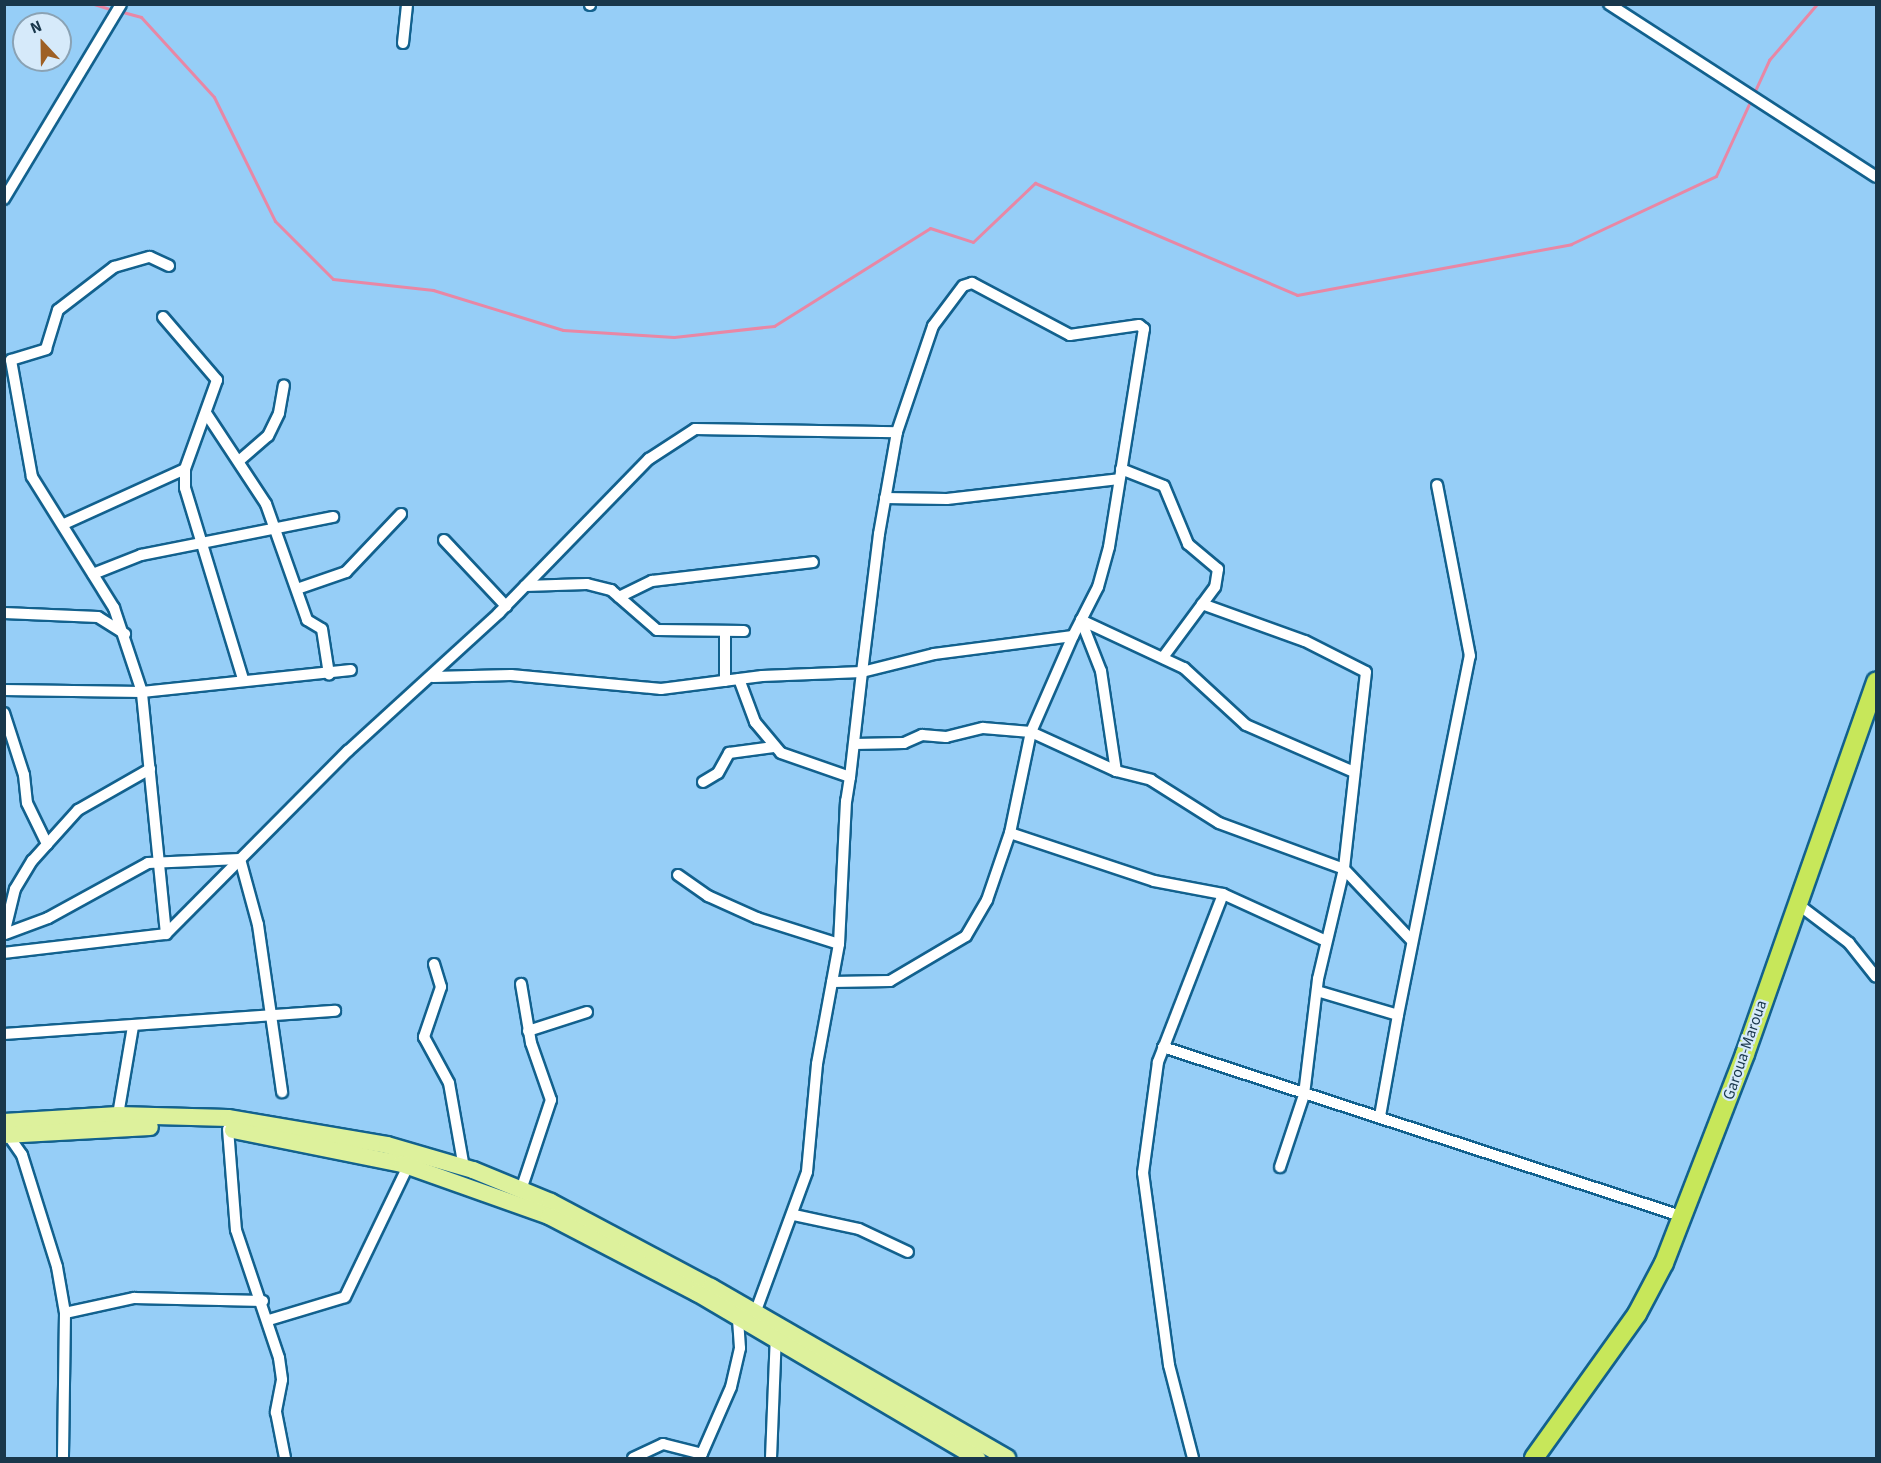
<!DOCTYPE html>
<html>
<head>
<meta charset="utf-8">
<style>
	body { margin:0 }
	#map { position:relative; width:1881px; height:1463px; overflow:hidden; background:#96cef7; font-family:"Source Sans 3",sans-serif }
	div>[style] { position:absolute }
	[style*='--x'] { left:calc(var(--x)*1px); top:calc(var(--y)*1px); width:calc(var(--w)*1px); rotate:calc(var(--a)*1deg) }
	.stream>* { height:3px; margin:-1.5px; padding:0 1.5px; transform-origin:1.5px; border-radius:1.5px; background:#e887a5 }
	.roads { filter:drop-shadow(2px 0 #12618e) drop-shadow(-2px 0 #12618e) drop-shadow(0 2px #12618e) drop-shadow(0 -2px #12618e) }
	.street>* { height:10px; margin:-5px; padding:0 5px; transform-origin:5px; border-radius:5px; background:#fff }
	.primary>* { height:16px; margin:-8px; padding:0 8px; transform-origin:8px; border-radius:8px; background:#ddf19c }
	.highway>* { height:18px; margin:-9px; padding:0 9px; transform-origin:9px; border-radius:9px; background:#c7e75a }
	span { translate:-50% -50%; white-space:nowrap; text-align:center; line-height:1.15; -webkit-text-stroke:4.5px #d6eafa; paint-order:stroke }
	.street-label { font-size:16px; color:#19374b }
	.frame { position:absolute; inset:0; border:6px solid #19374b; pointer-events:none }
	.north { position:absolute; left:12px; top:12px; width:60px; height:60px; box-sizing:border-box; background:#d6eafa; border:2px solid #8aa2b4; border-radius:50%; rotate:338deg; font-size:16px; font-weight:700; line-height:24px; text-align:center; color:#19374b }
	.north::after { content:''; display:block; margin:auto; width:21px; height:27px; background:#9e6025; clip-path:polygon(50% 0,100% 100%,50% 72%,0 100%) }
</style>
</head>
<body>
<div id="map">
	<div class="stream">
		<div style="--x:94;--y:4;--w:20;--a:18"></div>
		<div style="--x:119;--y:11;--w:23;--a:15"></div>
		<div style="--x:141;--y:17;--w:108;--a:47.6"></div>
		<div style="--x:214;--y:97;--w:138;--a:63.8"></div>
		<div style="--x:275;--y:221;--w:82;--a:45"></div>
		<div style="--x:333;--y:279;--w:101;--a:6.3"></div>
		<div style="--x:433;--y:290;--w:136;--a:17.1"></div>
		<div style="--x:563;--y:330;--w:111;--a:3.6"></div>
		<div style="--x:674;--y:337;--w:101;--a:-6.3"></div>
		<div style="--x:774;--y:326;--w:184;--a:-32.1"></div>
		<div style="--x:930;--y:228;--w:45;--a:18"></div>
		<div style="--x:973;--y:242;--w:86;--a:-43.6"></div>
		<div style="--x:1035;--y:183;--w:285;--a:23.1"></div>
		<div style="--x:1297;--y:295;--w:279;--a:-10.5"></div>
		<div style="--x:1571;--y:244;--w:160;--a:-25.1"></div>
		<div style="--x:1716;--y:176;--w:128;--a:-65.4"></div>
		<div style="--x:1769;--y:60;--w:74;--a:-49.4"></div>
	</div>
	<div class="roads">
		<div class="street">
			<div style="--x:590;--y:4;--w:1;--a:90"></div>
			<div style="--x:1609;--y:4;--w:318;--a:32.9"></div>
			<div style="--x:403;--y:43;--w:39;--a:-84"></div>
			<div style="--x:4;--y:199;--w:227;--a:-59"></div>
			<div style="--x:163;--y:317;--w:83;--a:49.4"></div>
			<div style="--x:217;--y:380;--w:95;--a:109.8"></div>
			<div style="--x:185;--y:469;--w:19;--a:90"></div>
			<div style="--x:185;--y:488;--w:200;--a:73.1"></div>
			<div style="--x:206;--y:413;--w:109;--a:56.6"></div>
			<div style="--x:266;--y:504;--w:123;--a:70.5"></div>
			<div style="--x:307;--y:620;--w:17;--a:31"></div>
			<div style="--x:322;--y:629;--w:46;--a:81.2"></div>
			<div style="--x:240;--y:460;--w:37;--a:-41"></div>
			<div style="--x:268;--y:436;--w:25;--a:-64"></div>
			<div style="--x:279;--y:413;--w:28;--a:-80"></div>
			<div style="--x:1121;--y:469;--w:46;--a:21.6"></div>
			<div style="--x:1164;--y:486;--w:63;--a:67.5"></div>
			<div style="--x:1188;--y:544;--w:39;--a:40"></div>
			<div style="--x:1218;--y:569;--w:18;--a:99"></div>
			<div style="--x:1215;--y:587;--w:86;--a:126.5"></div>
			<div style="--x:885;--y:498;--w:62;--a:0.9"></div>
			<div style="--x:947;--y:499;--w:173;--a:-6.6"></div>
			<div style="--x:64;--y:524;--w:133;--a:-24.4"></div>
			<div style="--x:444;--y:540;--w:91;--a:46.8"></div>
			<div style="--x:93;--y:574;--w:52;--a:-21.6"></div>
			<div style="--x:141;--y:555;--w:196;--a:-11.2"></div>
			<div style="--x:525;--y:586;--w:62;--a:-1.8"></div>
			<div style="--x:587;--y:584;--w:25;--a:14"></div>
			<div style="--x:611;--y:590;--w:61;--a:41"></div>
			<div style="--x:657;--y:630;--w:87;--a:0.7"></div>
			<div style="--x:297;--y:589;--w:52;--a:-19.1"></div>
			<div style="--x:346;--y:572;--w:80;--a:-46.5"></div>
			<div style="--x:619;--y:597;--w:37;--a:-26"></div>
			<div style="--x:652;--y:581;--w:162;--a:-6.7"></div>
			<div style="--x:1202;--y:604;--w:109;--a:19.8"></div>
			<div style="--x:1305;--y:641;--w:68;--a:26.9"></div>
			<div style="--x:1366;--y:672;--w:198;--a:96.4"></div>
			<div style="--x:1344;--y:869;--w:113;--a:103.3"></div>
			<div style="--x:1318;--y:979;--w:117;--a:96.9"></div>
			<div style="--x:1304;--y:1095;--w:76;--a:108.4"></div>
			<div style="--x:4;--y:613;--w:94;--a:2.4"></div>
			<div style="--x:98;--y:617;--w:32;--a:32"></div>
			<div style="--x:1081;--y:620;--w:114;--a:25"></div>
			<div style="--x:1184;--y:668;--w:84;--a:42.6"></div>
			<div style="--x:1246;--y:725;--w:118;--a:23.5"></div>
			<div style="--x:1081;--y:620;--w:55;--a:68.6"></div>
			<div style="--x:1101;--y:671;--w:101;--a:81.5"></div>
			<div style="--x:433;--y:677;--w:78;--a:-1.5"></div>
			<div style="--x:511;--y:675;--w:151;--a:5.3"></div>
			<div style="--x:661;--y:689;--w:102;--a:-7.3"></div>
			<div style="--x:762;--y:676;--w:100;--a:-2.3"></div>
			<div style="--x:862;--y:672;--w:74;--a:-14"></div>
			<div style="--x:934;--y:654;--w:140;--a:-7.4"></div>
			<div style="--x:1073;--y:636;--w:55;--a:-63"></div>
			<div style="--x:1098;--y:587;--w:41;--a:-74.6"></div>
			<div style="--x:1109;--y:547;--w:221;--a:-80.9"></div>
			<div style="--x:1144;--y:329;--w:6;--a:-141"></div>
			<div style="--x:1139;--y:325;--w:70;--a:171.8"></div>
			<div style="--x:1070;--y:335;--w:111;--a:-152"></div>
			<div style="--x:972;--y:283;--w:9;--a:162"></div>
			<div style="--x:963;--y:286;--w:50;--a:126.9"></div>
			<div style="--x:933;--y:326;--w:112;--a:108.8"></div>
			<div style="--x:897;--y:432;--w:104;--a:100"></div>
			<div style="--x:879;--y:534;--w:139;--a:97"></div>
			<div style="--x:862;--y:672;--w:106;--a:96.5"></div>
			<div style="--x:850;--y:777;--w:24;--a:99"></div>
			<div style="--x:846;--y:801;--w:143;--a:92.8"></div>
			<div style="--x:839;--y:944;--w:122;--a:100.4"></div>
			<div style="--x:817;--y:1064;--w:108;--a:95.3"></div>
			<div style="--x:807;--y:1172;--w:150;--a:110.2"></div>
			<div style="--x:739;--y:679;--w:46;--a:69.6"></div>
			<div style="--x:755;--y:722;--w:40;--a:50"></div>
			<div style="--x:781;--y:753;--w:73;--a:19.2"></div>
			<div style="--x:725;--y:681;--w:48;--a:-90"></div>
			<div style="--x:4;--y:690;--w:138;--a:0.8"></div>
			<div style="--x:142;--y:692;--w:210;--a:-6"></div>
			<div style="--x:4;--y:713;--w:65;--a:72.1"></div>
			<div style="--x:24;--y:775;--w:28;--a:84"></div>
			<div style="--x:27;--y:803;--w:46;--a:64"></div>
			<div style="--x:854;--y:744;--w:50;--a:-1.1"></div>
			<div style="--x:904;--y:743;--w:20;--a:-24"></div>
			<div style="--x:922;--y:735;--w:24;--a:5"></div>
			<div style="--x:946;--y:737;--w:38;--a:-14"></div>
			<div style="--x:983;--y:728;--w:48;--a:4.8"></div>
			<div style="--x:1031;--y:732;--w:94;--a:24.6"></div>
			<div style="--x:1116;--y:771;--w:36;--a:14"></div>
			<div style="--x:1151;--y:780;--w:80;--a:32.3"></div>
			<div style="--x:1219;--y:823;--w:133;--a:20.2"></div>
			<div style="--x:1344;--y:869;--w:99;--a:46.6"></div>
			<div style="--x:703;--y:782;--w:17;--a:-31"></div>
			<div style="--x:718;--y:773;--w:23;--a:-61"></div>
			<div style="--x:729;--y:753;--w:45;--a:-7.6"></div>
			<div style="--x:1010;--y:833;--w:152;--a:18.4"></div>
			<div style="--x:1154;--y:881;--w:70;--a:10.7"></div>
			<div style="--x:1223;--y:894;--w:113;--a:24.5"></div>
			<div style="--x:678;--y:875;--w:37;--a:35"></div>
			<div style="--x:708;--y:896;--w:54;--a:24.2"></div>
			<div style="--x:757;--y:918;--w:86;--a:17.6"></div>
			<div style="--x:1799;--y:905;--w:63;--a:37.2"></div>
			<div style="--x:1849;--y:943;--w:43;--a:51.5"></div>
			<div style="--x:4;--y:934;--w:46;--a:-76.3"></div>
			<div style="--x:15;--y:889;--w:33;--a:-59"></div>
			<div style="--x:32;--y:861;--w:69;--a:-48"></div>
			<div style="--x:78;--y:810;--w:83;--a:-29.7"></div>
			<div style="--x:5;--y:934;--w:46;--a:-20.4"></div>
			<div style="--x:48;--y:918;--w:114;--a:-28.8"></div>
			<div style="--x:148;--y:863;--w:92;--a:-2.5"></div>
			<div style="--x:240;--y:859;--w:68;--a:74.7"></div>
			<div style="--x:258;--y:925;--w:169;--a:81.8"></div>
			<div style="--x:166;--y:934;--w:243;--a:-95.7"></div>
			<div style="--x:142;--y:692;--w:89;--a:-108.4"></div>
			<div style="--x:114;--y:608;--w:155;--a:-122"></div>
			<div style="--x:32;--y:477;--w:119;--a:-100.2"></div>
			<div style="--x:11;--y:360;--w:37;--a:-17"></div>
			<div style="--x:46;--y:349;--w:41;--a:-72.9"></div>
			<div style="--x:58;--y:310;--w:71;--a:-37.5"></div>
			<div style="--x:114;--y:267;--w:37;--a:-16"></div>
			<div style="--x:150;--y:257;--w:21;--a:25"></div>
			<div style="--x:4;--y:953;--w:163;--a:-6.7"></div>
			<div style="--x:166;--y:934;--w:258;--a:-45.2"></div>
			<div style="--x:348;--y:751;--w:205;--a:-42.4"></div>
			<div style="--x:499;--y:613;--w:215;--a:-45.8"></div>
			<div style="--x:649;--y:459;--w:55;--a:-33.1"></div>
			<div style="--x:695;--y:429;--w:202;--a:0.9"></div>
			<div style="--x:434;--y:964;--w:24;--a:73"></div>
			<div style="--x:441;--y:987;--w:53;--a:108.8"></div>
			<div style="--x:424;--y:1037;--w:52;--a:61.5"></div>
			<div style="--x:449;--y:1083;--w:86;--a:80"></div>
			<div style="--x:832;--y:982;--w:58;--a:-1"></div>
			<div style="--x:890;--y:981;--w:88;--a:-30.6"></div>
			<div style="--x:966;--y:936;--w:42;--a:-59.7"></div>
			<div style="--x:987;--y:900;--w:71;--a:-71.1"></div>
			<div style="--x:1010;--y:833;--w:103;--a:-78.3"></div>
			<div style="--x:1031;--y:732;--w:105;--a:-66.4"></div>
			<div style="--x:1317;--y:991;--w:84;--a:16.5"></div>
			<div style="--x:1398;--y:1015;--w:103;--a:100.1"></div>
			<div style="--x:1398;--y:1015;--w:366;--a:-78.7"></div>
			<div style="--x:1470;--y:656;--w:174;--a:-100.9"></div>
			<div style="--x:528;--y:1031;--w:62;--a:-17.9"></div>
			<div style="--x:4;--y:1034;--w:332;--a:-4"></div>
			<div style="--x:1163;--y:1047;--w:548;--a:18.07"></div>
			<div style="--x:118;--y:1115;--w:90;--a:-80.4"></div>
			<div style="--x:228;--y:1129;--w:101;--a:85.5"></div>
			<div style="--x:236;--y:1230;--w:135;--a:71.4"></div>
			<div style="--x:279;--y:1358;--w:22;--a:82"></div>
			<div style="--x:282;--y:1380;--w:33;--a:101"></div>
			<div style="--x:276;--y:1412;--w:47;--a:78.9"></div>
			<div style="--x:8;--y:1135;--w:24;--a:55"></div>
			<div style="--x:22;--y:1155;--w:117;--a:72.6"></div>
			<div style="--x:57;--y:1267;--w:47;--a:80.1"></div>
			<div style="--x:65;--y:1313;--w:145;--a:90.8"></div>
			<div style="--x:521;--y:1190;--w:95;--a:-71.6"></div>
			<div style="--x:551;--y:1100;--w:60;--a:-109.3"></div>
			<div style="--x:531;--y:1043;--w:60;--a:-99.6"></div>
			<div style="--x:794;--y:1215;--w:66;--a:12.2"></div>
			<div style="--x:859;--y:1229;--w:54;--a:25.1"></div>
			<div style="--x:65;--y:1313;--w:71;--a:-12.3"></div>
			<div style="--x:134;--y:1298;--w:129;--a:1.3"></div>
			<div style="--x:269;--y:1320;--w:79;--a:-16.8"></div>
			<div style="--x:345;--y:1297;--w:145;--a:-64.3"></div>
			<div style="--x:633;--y:1458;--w:33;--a:-25"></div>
			<div style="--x:663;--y:1444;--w:40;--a:14.4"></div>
			<div style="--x:700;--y:1458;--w:77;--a:-66.4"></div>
			<div style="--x:731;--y:1387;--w:40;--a:-77"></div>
			<div style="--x:740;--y:1348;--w:30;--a:-94"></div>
			<div style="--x:771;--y:1458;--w:122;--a:-87.7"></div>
			<div style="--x:1193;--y:1458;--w:96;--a:-104.5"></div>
			<div style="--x:1169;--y:1365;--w:194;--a:-97.7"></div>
			<div style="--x:1143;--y:1173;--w:112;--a:-82.3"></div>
			<div style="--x:1158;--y:1062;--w:180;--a:-68.8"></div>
		</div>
		<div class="primary">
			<div style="--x:4;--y:1122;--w:114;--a:-3.5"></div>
			<div style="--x:118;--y:1115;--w:110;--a:1.6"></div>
			<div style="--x:228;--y:1118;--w:161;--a:9.6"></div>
			<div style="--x:387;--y:1145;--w:90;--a:16.2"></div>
			<div style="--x:473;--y:1170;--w:84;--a:22.3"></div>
			<div style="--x:551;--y:1202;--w:181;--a:28"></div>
			<div style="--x:711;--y:1287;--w:342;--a:30"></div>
			<div style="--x:233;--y:1130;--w:172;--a:11.4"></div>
			<div style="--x:402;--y:1164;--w:156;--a:19.5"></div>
			<div style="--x:549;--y:1216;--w:167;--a:27.5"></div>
			<div style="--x:697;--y:1293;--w:325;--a:30.5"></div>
			<div style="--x:4;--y:1135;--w:146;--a:-3.1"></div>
		</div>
		<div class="highway">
			<div style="--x:1534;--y:1458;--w:177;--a:-54.4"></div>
			<div style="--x:1637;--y:1314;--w:58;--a:-62.1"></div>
			<div style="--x:1664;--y:1263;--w:224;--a:-68.8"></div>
			<div style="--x:1745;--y:1054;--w:395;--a:-70.6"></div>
		</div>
	</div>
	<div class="street-label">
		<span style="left:1745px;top:1050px;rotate:-71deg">Garoua-Maroua</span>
	</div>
	<div class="frame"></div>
	<div class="north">N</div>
</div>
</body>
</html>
